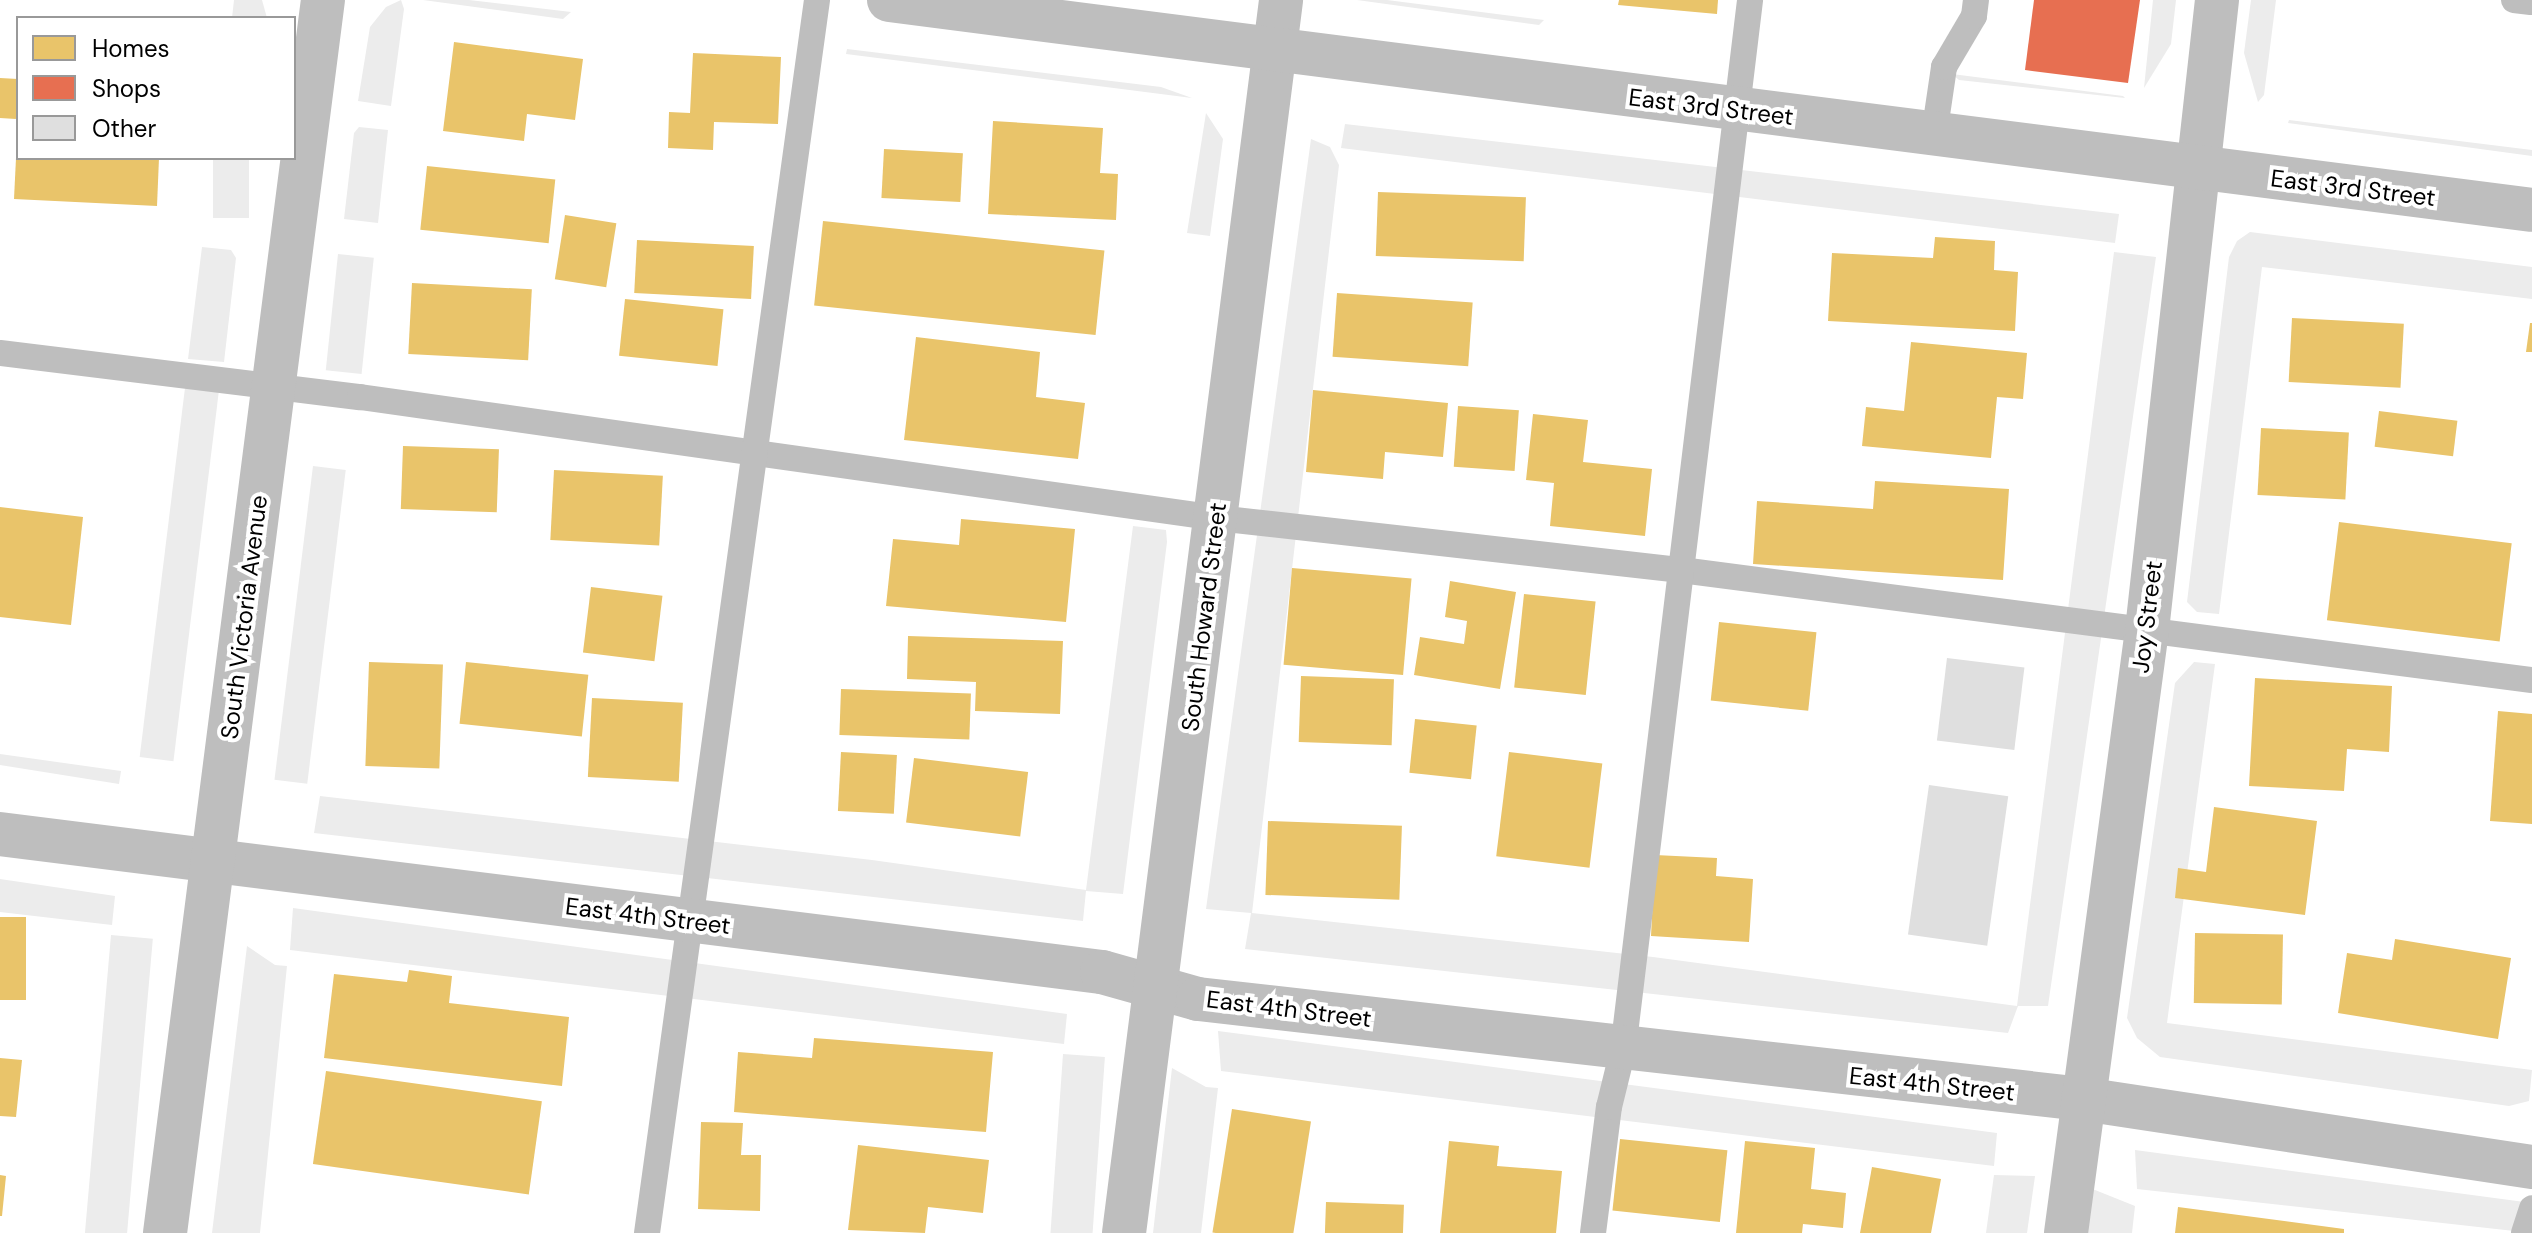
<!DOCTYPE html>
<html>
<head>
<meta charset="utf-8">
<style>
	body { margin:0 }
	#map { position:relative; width:2532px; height:1233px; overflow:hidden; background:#fff; font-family:"DM Sans",sans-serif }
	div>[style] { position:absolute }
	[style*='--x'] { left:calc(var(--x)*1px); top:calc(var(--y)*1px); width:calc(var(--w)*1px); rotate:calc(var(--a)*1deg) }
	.green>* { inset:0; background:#ececec; transform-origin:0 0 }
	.homes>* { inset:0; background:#e9c46a; transform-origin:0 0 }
	.shops>* { inset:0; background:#e76f51 }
	.building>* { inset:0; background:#dfdfdf; transform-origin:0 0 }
	.service>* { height:26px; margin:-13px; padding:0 13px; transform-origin:13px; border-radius:13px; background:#bebebe }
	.minor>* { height:44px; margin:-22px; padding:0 22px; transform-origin:22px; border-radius:22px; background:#bebebe }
	.tertiary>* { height:44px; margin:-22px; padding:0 22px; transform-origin:22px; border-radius:22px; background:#bebebe }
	span { translate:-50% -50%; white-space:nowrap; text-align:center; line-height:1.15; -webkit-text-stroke:8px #fff; paint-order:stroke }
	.street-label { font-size:24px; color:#000 }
	.legend { position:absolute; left:16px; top:16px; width:280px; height:144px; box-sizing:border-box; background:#fff; border:2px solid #999; margin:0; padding:10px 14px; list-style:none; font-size:24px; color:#000 }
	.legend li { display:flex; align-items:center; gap:16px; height:40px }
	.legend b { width:40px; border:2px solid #999 }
</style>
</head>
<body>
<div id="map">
	<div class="green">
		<div style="clip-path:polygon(234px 0,262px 0,267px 18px,232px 18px)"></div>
		<div style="clip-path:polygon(401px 0,404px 9px,391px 106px,358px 101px,370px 27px,386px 7px)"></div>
		<div style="clip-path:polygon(423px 0,469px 0,571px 12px,563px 19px)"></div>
		<div style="clip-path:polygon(1357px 0,1387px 0,1544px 20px,1539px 25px)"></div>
		<div style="clip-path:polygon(2153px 0,2176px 0,2171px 44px,2144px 88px)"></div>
		<div style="clip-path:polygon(2251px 0,2276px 0,2264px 95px,2258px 102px,2244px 53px)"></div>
		<div style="clip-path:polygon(847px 49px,1161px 87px,1192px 98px,846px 54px)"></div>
		<div style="clip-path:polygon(1952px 74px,2123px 96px,2125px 98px,1959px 80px)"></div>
		<div style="clip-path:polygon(1206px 113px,1223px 139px,1210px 236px,1187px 233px)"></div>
		<div style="clip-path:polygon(2289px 120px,2532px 150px,2532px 156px,2288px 123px)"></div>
		<div style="clip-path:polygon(1345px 124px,2119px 214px,2115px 243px,1341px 148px)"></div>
		<div style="clip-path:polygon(359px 127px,388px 130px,378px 223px,344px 219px,354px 133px)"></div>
		<div style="clip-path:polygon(1311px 139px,1330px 147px,1339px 165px,1252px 913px,1653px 957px,2017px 1006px,2114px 252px,2156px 257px,2048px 1006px,2018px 1006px,2008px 1033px,1245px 949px,1251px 913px,1206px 909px)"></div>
		<div style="left:213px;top:158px;width:36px;height:60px"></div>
		<div style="clip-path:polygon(2250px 232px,2532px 267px,2532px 299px,2262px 267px,2219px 614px,2197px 612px,2187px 602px,2229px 257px,2237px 241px)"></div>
		<div style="clip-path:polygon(202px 247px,231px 250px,236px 258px,224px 362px,188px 359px)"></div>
		<div style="left:338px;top:254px;width:36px;height:117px;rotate:6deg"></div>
		<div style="left:219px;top:390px;width:374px;height:34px;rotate:97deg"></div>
		<div style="left:313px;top:466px;width:33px;height:316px;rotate:7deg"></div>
		<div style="clip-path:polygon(1133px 526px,1166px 530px,1167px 542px,1123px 894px,1086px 891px,1083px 921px,314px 833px,320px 796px,872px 860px,1086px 890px)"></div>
		<div style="clip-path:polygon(2194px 662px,2215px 664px,2167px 1023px,2532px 1070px,2529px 1101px,2509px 1106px,2160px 1057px,2137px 1038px,2127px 1018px,2175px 683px)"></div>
		<div style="clip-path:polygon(0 754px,121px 771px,119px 784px,0 765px)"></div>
		<div style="clip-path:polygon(0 879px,115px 896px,112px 925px,0 912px)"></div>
		<div style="clip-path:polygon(293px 908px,1067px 1014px,1064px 1044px,290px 950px)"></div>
		<div style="left:111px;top:935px;width:42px;height:301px;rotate:5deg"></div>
		<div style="clip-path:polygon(247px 946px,275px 965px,287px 966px,260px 1233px,212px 1233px)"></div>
		<div style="clip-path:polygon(1218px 1031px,1997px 1133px,1994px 1166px,1221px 1071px)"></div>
		<div style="left:1063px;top:1054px;width:42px;height:180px;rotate:4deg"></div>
		<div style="clip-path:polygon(1172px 1068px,1206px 1087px,1218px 1088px,1201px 1233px,1153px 1233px)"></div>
		<div style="clip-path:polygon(2135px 1150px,2532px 1203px,2532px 1233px,2137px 1189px)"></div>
		<div style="clip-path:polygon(1994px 1175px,2035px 1176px,2027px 1233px,1986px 1233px)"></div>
		<div style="clip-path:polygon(2090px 1188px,2135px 1206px,2132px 1233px,2085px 1233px)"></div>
	</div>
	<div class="homes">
		<div style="clip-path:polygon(1619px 0,1718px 0,1717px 14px,1618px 5px)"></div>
		<div style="clip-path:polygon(454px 42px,583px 59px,575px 120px,527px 114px,524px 141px,443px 131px)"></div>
		<div style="clip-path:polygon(693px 53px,781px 57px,778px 124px,714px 122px,713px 150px,668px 148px,669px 112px,690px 113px)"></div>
		<div style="left:0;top:78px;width:18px;height:40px;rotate:3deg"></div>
		<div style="clip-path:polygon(993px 121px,1103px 128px,1100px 173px,1118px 174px,1116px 220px,988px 214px)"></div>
		<div style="left:884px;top:149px;width:79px;height:49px;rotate:3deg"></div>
		<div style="clip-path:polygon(16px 158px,159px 158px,157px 206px,14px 199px)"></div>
		<div style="left:427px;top:166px;width:129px;height:64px;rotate:6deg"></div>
		<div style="left:1378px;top:192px;width:148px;height:64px;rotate:2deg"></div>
		<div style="left:565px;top:215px;width:52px;height:65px;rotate:9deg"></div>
		<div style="left:823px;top:221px;width:283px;height:85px;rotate:6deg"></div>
		<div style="clip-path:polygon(1935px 237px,1995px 241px,1994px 270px,2018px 272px,2015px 331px,1828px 321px,1832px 253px,1933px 258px)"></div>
		<div style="left:637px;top:240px;width:117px;height:53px;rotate:3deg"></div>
		<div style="left:412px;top:283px;width:120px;height:71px;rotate:3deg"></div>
		<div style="left:1337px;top:293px;width:136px;height:64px;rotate:4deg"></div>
		<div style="left:625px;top:299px;width:99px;height:57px;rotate:6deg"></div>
		<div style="left:2292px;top:318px;width:112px;height:64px;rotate:3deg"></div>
		<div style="clip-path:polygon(2530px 323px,2532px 323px,2532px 352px,2526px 352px)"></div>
		<div style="clip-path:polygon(916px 337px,1040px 352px,1036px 397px,1085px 403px,1078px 459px,904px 440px)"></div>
		<div style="clip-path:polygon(1911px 342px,2027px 353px,2023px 399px,1997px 397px,1991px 458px,1862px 446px,1866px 407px,1904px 411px)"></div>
		<div style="clip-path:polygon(1313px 390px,1448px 403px,1443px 457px,1385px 452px,1383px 479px,1306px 472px)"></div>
		<div style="left:1458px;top:406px;width:61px;height:61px;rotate:4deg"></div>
		<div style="left:2379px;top:411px;width:79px;height:36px;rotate:7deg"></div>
		<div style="clip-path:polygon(1533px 414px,1588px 420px,1583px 462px,1652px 469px,1645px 536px,1550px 526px,1554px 483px,1526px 480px)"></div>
		<div style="left:2261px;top:428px;width:88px;height:67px;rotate:3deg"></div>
		<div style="left:403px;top:446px;width:96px;height:63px;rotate:2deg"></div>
		<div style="left:554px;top:470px;width:109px;height:70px;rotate:3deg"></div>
		<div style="clip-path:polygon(1875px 481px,2009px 489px,2003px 580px,1753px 564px,1757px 501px,1873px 509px)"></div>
		<div style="clip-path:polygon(0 507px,83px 517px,71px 625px,0 617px)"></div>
		<div style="clip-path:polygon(961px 519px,1075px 529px,1066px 622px,886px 606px,893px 539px,959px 545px)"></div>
		<div style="left:2339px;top:522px;width:174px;height:99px;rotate:7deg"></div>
		<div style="left:1292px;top:568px;width:120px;height:97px;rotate:5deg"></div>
		<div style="clip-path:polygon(1450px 581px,1516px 592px,1500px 689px,1414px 675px,1420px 637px,1464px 644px,1467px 621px,1445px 617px)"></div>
		<div style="left:591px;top:587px;width:72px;height:66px;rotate:7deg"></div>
		<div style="left:1524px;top:594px;width:72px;height:94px;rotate:6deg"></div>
		<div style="left:1719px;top:622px;width:98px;height:79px;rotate:6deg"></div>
		<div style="clip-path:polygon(908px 636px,1063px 641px,1060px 714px,975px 711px,976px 682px,907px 679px)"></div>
		<div style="left:369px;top:662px;width:74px;height:104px;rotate:2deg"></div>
		<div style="left:466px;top:662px;width:123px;height:62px;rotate:6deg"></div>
		<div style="left:1301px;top:676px;width:93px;height:66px;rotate:2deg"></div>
		<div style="clip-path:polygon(2255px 678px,2392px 686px,2389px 752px,2347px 749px,2344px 791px,2249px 786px)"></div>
		<div style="left:841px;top:689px;width:130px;height:46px;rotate:2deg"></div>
		<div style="left:592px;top:698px;width:91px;height:79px;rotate:3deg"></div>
		<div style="clip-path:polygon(2498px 711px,2532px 714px,2532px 824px,2490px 821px)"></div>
		<div style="left:1415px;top:719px;width:62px;height:54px;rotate:6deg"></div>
		<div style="left:841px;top:752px;width:56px;height:59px;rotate:3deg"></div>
		<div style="left:1509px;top:752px;width:94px;height:105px;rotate:7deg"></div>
		<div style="left:914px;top:758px;width:115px;height:65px;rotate:7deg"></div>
		<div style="clip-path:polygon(2214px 807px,2317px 821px,2305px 915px,2175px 898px,2178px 868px,2206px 872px)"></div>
		<div style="left:1268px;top:821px;width:134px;height:74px;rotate:2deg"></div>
		<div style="clip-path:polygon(1655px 855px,1717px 858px,1716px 876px,1753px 879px,1749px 942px,1651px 936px)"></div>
		<div style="left:0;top:917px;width:26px;height:83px"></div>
		<div style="left:2195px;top:933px;width:88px;height:70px;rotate:1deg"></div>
		<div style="clip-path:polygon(2395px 939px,2511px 958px,2498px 1039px,2338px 1013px,2347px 953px,2392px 960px)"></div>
		<div style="clip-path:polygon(409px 970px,452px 976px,449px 1003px,569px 1017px,562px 1086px,324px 1058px,334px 974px,407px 982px)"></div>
		<div style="clip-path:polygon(814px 1038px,993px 1052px,986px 1132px,734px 1112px,738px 1052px,812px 1058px)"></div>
		<div style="clip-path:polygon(0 1058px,22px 1060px,16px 1117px,0 1116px)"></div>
		<div style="left:326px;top:1071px;width:218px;height:94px;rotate:8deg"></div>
		<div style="left:1232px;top:1109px;width:80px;height:125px;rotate:9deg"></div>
		<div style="clip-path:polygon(701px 1122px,743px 1123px,741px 1155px,761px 1155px,760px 1211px,698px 1209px)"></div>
		<div style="left:1620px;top:1139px;width:108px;height:72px;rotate:6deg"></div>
		<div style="clip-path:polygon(1449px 1141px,1499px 1146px,1497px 1166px,1562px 1171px,1556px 1233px,1440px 1233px)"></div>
		<div style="clip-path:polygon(1745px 1141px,1815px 1148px,1811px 1189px,1846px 1193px,1843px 1228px,1803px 1224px,1802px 1233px,1736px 1233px)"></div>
		<div style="clip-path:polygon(858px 1145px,989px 1160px,983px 1213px,928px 1207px,925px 1233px,848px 1230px)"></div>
		<div style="clip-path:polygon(1872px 1167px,1941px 1179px,1931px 1233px,1860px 1233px)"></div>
		<div style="clip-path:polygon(0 1175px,6px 1176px,2px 1216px,0 1216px)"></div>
		<div style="left:1326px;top:1202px;width:78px;height:31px;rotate:2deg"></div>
		<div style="clip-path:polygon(2178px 1207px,2344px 1229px,2344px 1233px,2175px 1233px)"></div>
	</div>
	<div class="shops">
		<div style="clip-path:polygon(2034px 0,2140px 0,2128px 83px,2025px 70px)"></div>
	</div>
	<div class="building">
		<div style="left:1947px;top:658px;width:78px;height:83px;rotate:7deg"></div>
		<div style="left:1929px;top:785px;width:80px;height:151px;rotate:8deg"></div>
	</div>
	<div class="service">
		<div style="--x:2514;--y:0;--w:17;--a:7"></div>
		<div style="--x:1934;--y:135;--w:69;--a:-81.6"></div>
		<div style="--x:1944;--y:67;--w:59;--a:-59.5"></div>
		<div style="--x:1974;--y:16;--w:16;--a:-83"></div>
		<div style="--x:0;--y:353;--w:363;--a:7"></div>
		<div style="--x:360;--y:397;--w:865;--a:8.04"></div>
		<div style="--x:1217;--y:518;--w:467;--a:6.4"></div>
		<div style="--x:1681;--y:570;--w:858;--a:7.37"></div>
		<div style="--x:647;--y:1233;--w:1245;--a:-82.15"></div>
		<div style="--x:1593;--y:1233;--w:127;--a:-82.8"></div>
		<div style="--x:1609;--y:1107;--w:59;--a:-76.2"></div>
		<div style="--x:1623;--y:1050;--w:1058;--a:-83.1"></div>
		<div style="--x:2524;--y:1233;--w:26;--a:-72"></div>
	</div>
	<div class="minor">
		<div style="--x:0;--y:834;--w:1111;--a:7.14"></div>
		<div style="--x:1102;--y:972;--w:100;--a:15.7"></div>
		<div style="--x:1198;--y:999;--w:891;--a:6.45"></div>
		<div style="--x:2083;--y:1099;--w:454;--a:8.6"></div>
		<div style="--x:1124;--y:1233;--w:1243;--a:-82.74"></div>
		<div style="--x:2066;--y:1233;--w:608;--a:-82.35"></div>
		<div style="--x:2147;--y:630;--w:634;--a:-83.66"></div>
	</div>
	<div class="tertiary">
		<div style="--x:889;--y:0;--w:1656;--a:7.28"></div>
		<div style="--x:165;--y:1233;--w:1243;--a:-82.7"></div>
	</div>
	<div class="street-label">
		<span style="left:1711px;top:107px;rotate:7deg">East 3rd Street</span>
		<span style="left:2353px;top:188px;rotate:7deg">East 3rd Street</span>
		<span style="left:244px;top:617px;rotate:-83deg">South Victoria Avenue</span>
		<span style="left:1204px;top:617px;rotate:-83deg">South Howard Street</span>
		<span style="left:2147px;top:617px;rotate:-83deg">Joy Street</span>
		<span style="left:648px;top:916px;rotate:7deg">East 4th Street</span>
		<span style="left:1289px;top:1009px;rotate:7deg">East 4th Street</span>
		<span style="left:1932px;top:1084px;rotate:6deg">East 4th Street</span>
	</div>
	<ul class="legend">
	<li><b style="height:22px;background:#e9c46a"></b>Homes</li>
	<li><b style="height:22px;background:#e76f51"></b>Shops</li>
	<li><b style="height:22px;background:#dfdfdf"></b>Other</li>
	</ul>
</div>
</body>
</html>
